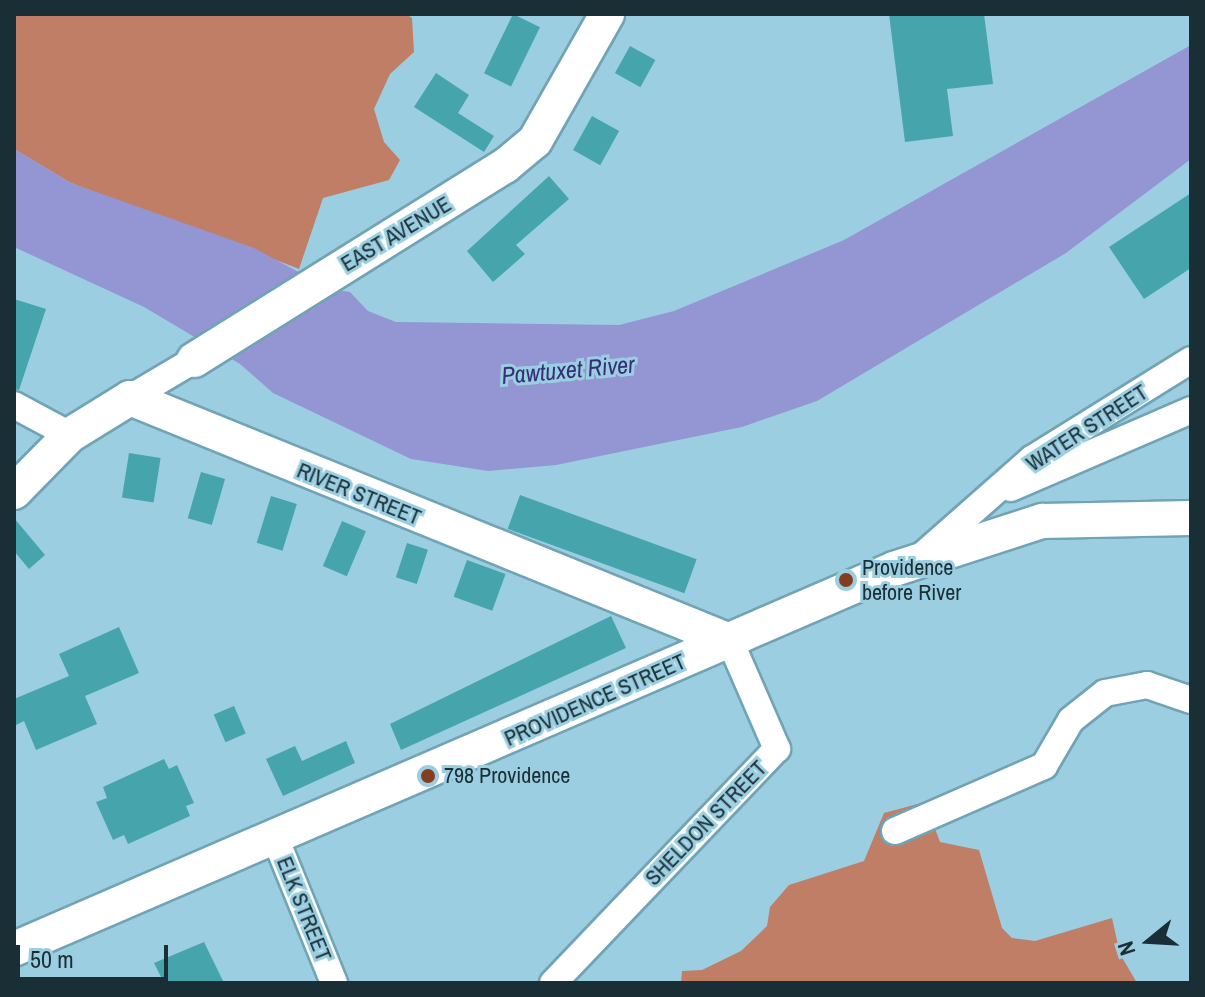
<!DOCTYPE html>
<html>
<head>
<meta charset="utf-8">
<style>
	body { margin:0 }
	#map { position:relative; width:1205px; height:997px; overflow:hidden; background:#9bcee1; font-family:"Archivo Narrow",sans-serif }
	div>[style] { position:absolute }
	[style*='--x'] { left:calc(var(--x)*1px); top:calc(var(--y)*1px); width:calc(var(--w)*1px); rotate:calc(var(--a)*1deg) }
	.forest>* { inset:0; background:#bf7e65 }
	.water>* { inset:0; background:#9496d3 }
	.building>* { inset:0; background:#46a5ac; transform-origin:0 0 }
	.roads { filter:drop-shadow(2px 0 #71a3b5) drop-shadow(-2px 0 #71a3b5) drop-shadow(0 2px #71a3b5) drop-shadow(0 -2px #71a3b5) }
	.minor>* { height:26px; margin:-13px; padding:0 13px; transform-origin:13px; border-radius:13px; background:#fff }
	.major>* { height:34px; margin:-17px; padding:0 17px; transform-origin:17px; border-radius:17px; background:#fff }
	.dots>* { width:22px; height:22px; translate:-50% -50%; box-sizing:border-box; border:4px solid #9bcee1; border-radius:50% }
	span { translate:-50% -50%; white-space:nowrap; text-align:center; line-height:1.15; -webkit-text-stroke:6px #9bcee1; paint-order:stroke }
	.street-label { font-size:22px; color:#192e35 }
	.poi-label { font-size:22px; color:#192e35 }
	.left { translate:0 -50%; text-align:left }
	.water-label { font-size:24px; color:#352f77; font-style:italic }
	.frame { position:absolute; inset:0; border:16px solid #192e35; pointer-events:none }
	.north { position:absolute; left:1109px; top:901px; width:80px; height:80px; -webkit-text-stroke:6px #9bcee1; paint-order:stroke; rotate:252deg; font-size:22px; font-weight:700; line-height:32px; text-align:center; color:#192e35 }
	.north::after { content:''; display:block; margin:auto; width:28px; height:36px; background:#192e35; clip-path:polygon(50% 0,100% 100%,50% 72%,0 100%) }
	.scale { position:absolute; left:16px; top:945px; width:152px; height:36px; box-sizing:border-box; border:4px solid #192e35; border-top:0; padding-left:10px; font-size:24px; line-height:28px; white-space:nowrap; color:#192e35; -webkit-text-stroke:6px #9bcee1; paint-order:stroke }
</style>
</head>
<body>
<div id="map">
	<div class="forest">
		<div style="clip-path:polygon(14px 14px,406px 14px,412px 18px,414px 52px,390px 74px,374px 109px,384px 142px,400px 160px,389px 180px,323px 198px,299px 269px,276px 260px,71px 183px,14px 149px)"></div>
		<div style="clip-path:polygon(925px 802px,940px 842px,979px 850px,1002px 928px,1012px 938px,1035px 941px,1112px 918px,1120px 954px,1137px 983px,681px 983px,682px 971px,702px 970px,741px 951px,767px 926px,770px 907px,789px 885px,864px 861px,884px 813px)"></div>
	</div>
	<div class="water">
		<div style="clip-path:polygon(1191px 45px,1191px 159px,1066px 253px,817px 401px,742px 427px,556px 465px,488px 471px,411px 459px,273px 393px,240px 364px,144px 307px,14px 247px,14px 149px,71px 183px,254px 248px,330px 289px,350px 292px,368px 311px,396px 322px,619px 325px,674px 311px,844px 240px)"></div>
	</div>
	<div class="building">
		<div style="left:513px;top:14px;width:30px;height:66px;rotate:26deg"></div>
		<div style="clip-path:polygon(889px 14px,984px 14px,993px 84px,947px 89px,953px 136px,905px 142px)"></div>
		<div style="left:630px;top:46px;width:29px;height:31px;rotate:29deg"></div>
		<div style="clip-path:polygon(436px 73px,469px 95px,458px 113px,494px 136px,484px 152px,414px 107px)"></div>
		<div style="left:592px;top:116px;width:31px;height:39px;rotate:29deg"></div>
		<div style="clip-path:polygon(549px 176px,569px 199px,516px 245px,525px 254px,493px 282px,467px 251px)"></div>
		<div style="clip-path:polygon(1191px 193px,1191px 268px,1144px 299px,1109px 247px)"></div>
		<div style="clip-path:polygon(14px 299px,46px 309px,19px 390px,14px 389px)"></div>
		<div style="left:129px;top:453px;width:32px;height:45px;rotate:9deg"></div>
		<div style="left:201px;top:472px;width:25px;height:48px;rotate:16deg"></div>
		<div style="left:520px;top:495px;width:188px;height:36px;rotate:20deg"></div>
		<div style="left:271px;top:496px;width:27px;height:49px;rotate:17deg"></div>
		<div style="clip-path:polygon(14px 518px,45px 555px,29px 569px,14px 551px)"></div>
		<div style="left:342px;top:521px;width:26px;height:49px;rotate:23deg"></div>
		<div style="left:407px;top:543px;width:22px;height:36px;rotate:18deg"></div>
		<div style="left:467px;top:560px;width:41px;height:39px;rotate:20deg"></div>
		<div style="clip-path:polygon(611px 616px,626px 648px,401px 750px,390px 724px)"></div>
		<div style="clip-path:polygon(119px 627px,139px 673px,85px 696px,97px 724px,36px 750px,24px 721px,14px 726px,14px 699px,69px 676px,59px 654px)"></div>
		<div style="left:234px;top:706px;width:30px;height:22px;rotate:67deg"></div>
		<div style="clip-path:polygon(346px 741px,355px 763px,283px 796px,266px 759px,295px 746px,302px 761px)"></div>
		<div style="clip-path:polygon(164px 759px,169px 769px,177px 765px,194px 803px,186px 806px,190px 816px,128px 844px,124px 835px,113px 840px,96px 802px,107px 798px,103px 787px)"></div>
		<div style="clip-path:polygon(204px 942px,224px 983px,164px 983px,154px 963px)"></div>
	</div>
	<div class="roads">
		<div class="minor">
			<div style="--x:130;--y:398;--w:74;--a:-30.7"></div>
			<div style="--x:14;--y:405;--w:64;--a:28.2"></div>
			<div style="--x:1011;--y:488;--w:196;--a:-23.4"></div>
			<div style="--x:923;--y:555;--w:145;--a:-41.4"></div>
			<div style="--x:1032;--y:459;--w:187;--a:-31.9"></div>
			<div style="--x:895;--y:831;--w:163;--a:-23.6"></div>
			<div style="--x:1044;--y:766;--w:53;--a:-59.6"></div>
			<div style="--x:1071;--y:720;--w:43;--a:-38.5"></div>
			<div style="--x:1105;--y:693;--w:43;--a:-10.8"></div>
			<div style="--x:1147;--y:685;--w:46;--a:18.8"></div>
			<div style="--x:274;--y:835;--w:160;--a:67.9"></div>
			<div style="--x:553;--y:983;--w:324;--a:-46.3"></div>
			<div style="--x:777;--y:749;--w:118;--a:-113.5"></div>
		</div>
		<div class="major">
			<div style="--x:194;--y:360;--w:367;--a:-32"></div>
			<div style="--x:505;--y:166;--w:39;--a:-40"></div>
			<div style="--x:535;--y:141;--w:146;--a:-60.4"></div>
			<div style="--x:14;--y:492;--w:80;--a:-45.5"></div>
			<div style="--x:70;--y:435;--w:70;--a:-31.7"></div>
			<div style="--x:130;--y:398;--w:647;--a:22.05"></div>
			<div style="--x:14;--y:949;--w:959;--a:-23.36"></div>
			<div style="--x:894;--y:569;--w:156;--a:-18"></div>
			<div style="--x:1042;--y:521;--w:149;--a:-1.2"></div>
		</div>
	</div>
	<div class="dots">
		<div style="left:846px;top:580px;background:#853d1f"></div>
		<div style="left:428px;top:776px;background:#853d1f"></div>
	</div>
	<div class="street-label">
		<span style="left:396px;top:234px;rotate:-31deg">EAST AVENUE</span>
		<span style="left:1087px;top:428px;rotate:-33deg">WATER STREET</span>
		<span style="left:359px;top:494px;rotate:22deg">RIVER STREET</span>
		<span style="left:595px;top:700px;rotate:-24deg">PROVIDENCE STREET</span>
		<span style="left:706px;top:823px;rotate:-46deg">SHELDON STREET</span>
		<span style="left:304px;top:909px;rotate:68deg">ELK STREET</span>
	</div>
	<div class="poi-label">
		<span class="left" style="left:862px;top:580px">Providence<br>before River</span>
		<span class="left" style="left:444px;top:776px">798 Providence</span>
	</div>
	<div class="water-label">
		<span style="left:568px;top:370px;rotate:-5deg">Pawtuxet River</span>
	</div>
	<div class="frame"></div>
	<div class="north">N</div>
	<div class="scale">50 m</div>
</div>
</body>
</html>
